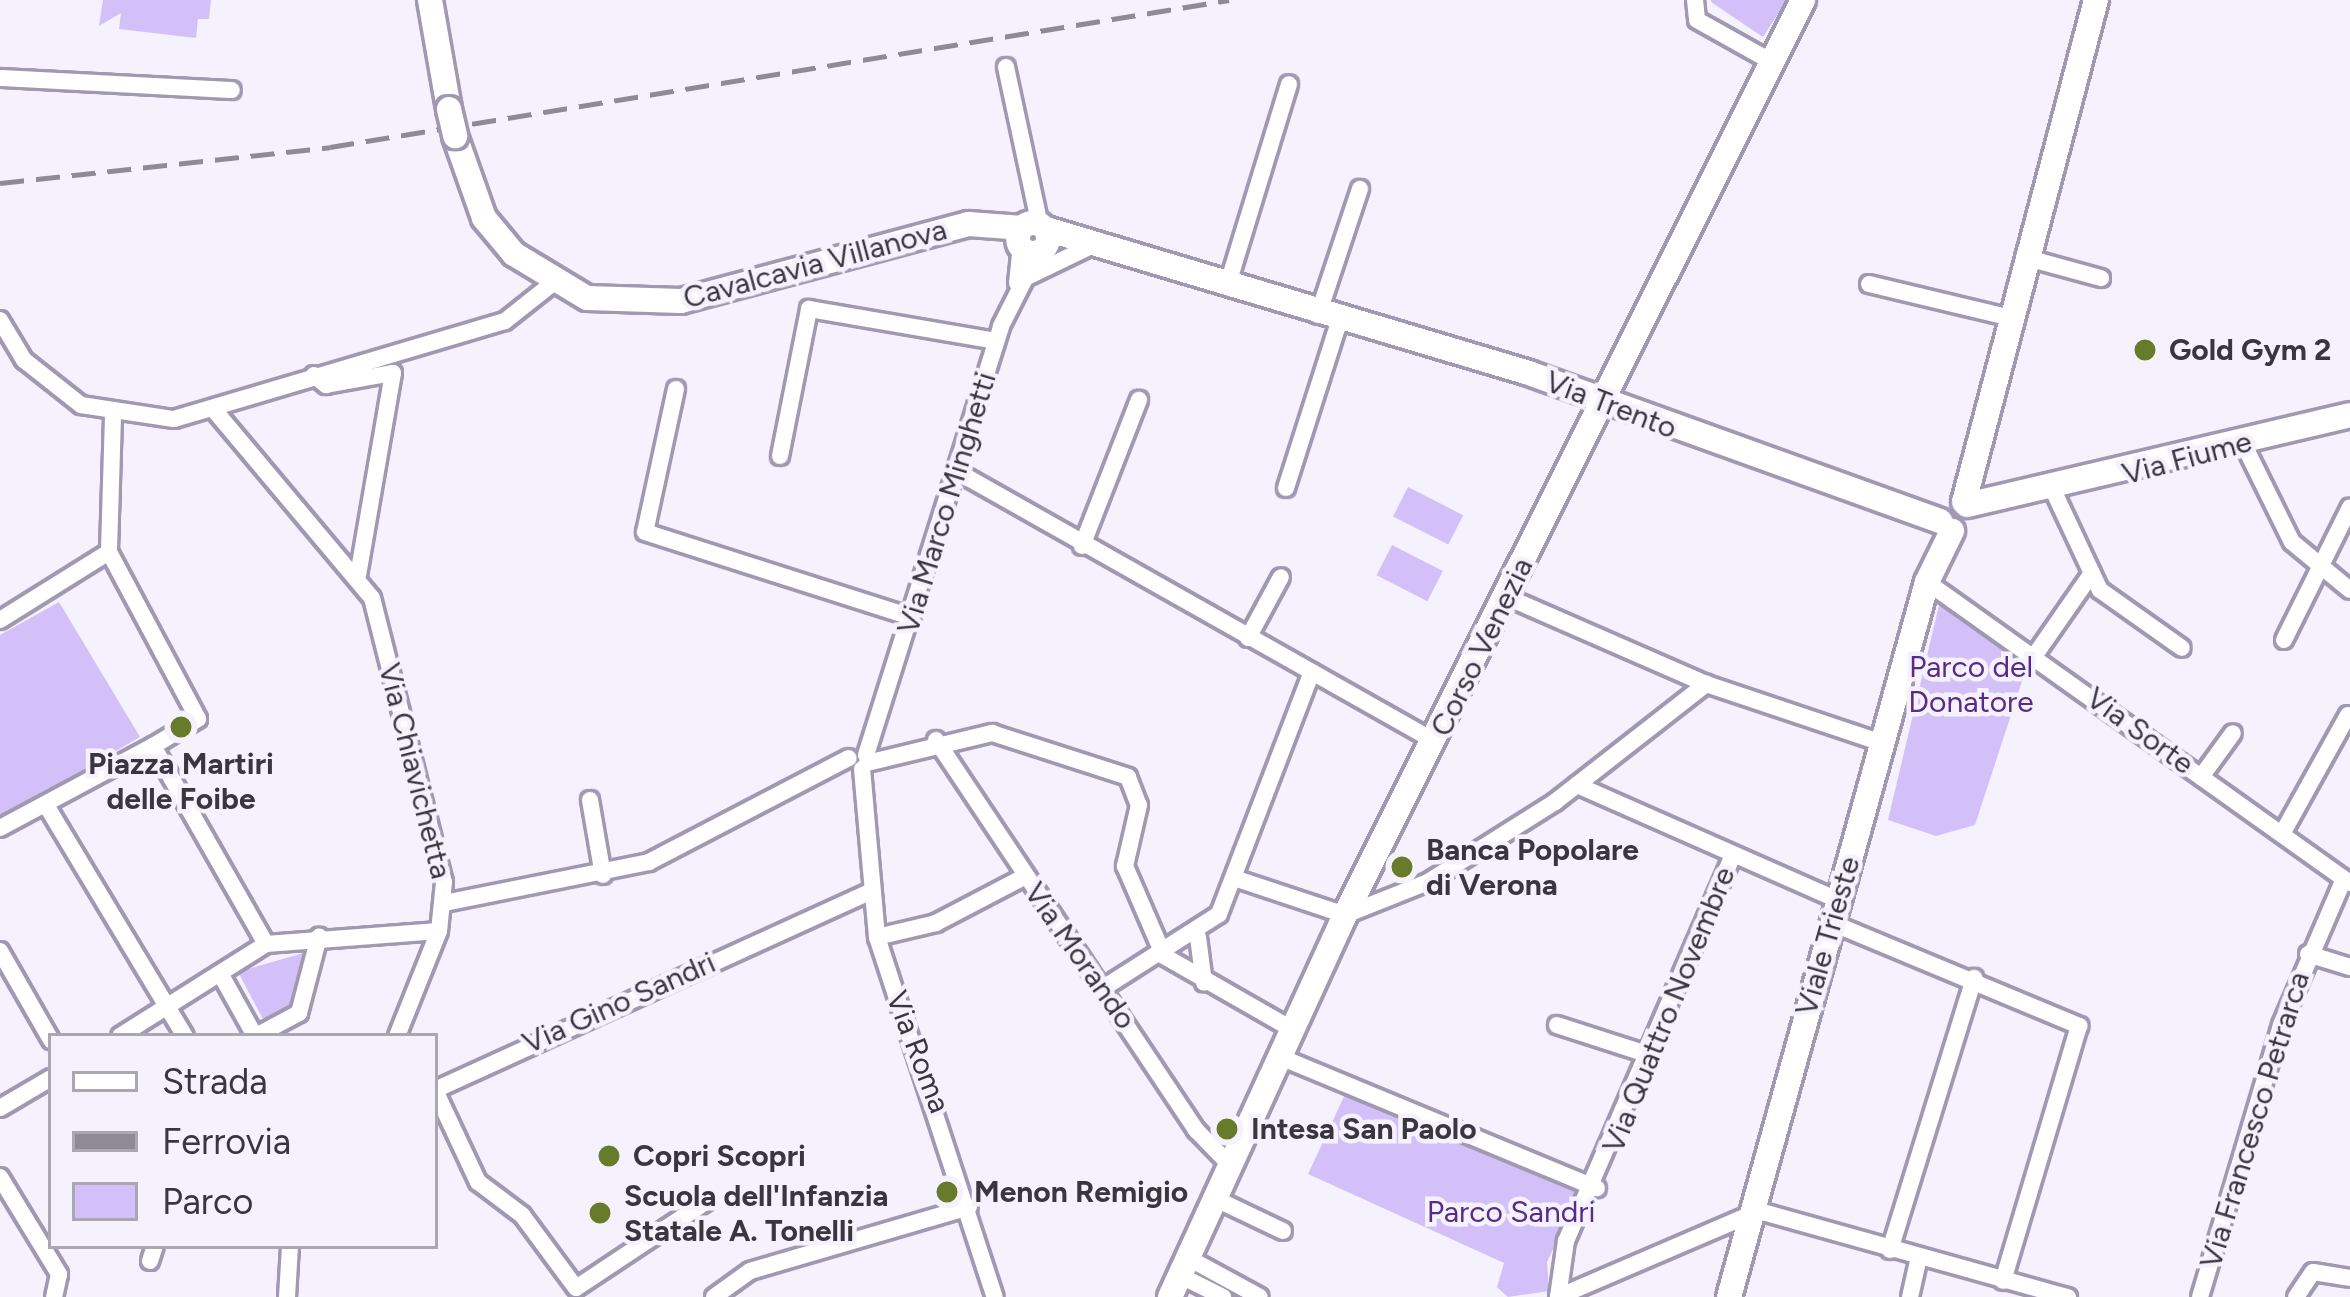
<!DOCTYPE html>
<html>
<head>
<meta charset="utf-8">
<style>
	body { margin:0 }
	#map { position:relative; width:2350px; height:1297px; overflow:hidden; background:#f5f2fd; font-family:Figtree,sans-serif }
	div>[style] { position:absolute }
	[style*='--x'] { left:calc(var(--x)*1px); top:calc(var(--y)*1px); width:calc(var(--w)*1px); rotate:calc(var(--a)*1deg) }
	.green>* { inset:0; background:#d4c0f8; transform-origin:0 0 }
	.roads { filter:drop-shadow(3px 0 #a198b1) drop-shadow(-3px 0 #a198b1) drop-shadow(0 3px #a198b1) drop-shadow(0 -3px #a198b1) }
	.street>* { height:16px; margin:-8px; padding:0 8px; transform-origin:8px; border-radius:8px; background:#fff }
	.secondary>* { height:24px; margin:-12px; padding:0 12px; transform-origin:12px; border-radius:12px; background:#fff }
	.secondary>.ring { margin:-12px; padding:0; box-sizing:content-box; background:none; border:24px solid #fff; border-radius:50% }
	.rail>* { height:4.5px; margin-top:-2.25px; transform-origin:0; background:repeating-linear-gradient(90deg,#8e8b95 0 24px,transparent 0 36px) }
	.bridges { filter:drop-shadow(3px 0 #a198b1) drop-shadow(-3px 0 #a198b1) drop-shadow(0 3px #a198b1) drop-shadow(0 -3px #a198b1) }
	.secondary-bridge>* { height:24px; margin:-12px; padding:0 12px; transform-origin:12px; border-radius:12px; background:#fff }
	.dots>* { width:33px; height:33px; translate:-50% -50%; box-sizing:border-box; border:6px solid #f5f2fd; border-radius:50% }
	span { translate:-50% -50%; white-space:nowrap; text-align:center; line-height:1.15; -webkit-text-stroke:9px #f5f2fd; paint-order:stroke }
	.street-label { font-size:30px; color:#393640 }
	.poi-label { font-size:30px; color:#393640; font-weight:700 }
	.left { translate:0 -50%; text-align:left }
	.park-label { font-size:30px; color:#582b8b }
	.legend { position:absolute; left:48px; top:1033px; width:390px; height:216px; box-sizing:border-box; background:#f5f2fd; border:3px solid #aaa7b1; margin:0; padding:15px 21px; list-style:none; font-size:36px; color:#393640 }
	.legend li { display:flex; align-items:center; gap:24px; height:60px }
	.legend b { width:60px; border:3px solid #aaa7b1 }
</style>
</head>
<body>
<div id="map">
	<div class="green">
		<div style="clip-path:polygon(103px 0,211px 0,209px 19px,198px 19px,196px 38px,119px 29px,121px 13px,99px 26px)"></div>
		<div style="clip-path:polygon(1787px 0,1763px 37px,1711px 2px,1711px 0)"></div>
		<div style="left:1408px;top:487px;width:62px;height:33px;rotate:27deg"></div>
		<div style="left:1392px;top:545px;width:57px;height:34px;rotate:27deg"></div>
		<div style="clip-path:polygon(1940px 601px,2027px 666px,1975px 825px,1936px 836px,1888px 820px)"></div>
		<div style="clip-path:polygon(59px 602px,140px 737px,0 819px,0 635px)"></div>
		<div style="clip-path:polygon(307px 952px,293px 1008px,265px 1023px,238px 972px)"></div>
		<div style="clip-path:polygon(1348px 1088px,1582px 1188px,1547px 1262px,1549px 1291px,1508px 1297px,1497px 1287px,1504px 1263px,1308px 1174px)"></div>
	</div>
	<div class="roads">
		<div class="street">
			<div style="--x:1695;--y:0;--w:20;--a:84"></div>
			<div style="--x:1697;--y:20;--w:86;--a:29.2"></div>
			<div style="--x:1006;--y:67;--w:162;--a:77.9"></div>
			<div style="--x:0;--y:78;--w:232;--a:3"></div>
			<div style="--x:2024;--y:257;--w:80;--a:15.3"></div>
			<div style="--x:1029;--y:276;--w:69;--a:-25.8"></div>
			<div style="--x:1017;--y:283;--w:36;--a:-84"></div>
			<div style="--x:1869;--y:284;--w:142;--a:13.4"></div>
			<div style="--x:1227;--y:287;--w:212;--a:-73"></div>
			<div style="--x:1318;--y:315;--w:133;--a:-71.6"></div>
			<div style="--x:0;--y:320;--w:47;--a:59"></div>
			<div style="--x:24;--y:360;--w:73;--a:38.3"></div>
			<div style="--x:81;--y:405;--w:94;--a:8.6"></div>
			<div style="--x:174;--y:419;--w:345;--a:-16.5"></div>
			<div style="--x:505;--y:321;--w:61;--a:-38.4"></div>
			<div style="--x:314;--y:375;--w:16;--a:40"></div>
			<div style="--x:326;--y:385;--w:68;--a:-10.2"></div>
			<div style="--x:393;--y:373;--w:205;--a:99.8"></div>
			<div style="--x:676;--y:389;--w:146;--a:102.2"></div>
			<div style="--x:645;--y:532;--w:280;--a:17.7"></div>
			<div style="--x:215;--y:411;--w:244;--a:50"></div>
			<div style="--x:372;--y:598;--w:293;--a:75.8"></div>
			<div style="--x:444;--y:882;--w:49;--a:95.8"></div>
			<div style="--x:439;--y:931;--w:113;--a:111.8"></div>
			<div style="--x:113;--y:416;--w:136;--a:91.7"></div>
			<div style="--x:109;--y:552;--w:189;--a:61.9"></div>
			<div style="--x:198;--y:719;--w:52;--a:149"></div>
			<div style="--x:153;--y:746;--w:228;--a:60.3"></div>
			<div style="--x:2243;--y:443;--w:110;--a:63.7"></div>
			<div style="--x:2292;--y:542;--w:75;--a:39.6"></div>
			<div style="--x:780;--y:456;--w:150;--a:-78.8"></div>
			<div style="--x:809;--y:309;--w:190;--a:9.7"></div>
			<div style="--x:956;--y:471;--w:551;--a:29.45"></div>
			<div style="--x:1286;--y:488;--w:174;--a:-72.3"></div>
			<div style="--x:2054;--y:492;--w:108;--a:64.9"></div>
			<div style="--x:2100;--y:590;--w:100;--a:35.3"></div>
			<div style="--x:1082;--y:546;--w:157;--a:-68.7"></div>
			<div style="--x:1927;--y:582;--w:519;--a:35.44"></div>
			<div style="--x:1507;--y:597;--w:217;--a:23.6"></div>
			<div style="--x:1706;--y:684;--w:186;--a:18.5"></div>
			<div style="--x:0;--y:620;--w:128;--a:-32"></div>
			<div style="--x:1248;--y:638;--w:69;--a:-61.6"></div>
			<div style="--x:2284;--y:640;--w:148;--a:-63.6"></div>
			<div style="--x:2035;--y:655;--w:100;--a:-55.2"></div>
			<div style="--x:936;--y:740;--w:469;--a:56.3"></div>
			<div style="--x:1196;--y:1130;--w:52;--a:45.8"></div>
			<div style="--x:866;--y:755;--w:450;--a:-72.5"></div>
			<div style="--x:1001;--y:326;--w:82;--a:-63.1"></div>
			<div style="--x:867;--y:763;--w:129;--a:-13.5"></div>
			<div style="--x:992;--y:733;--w:143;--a:17.9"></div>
			<div style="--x:1128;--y:777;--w:30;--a:69"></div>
			<div style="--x:1139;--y:805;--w:63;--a:102.9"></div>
			<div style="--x:1125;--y:866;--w:98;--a:66.6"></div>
			<div style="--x:1164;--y:956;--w:149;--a:29.8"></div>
			<div style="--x:862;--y:769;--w:169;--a:84.9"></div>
			<div style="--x:877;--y:937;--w:379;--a:71.9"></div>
			<div style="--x:2201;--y:777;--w:54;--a:-54"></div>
			<div style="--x:1577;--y:785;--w:285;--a:23.8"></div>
			<div style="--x:590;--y:800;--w:76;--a:80.2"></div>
			<div style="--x:49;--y:810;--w:264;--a:59"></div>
			<div style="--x:0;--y:828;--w:174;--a:-28.2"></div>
			<div style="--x:2282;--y:834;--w:136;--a:-61"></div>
			<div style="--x:1234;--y:878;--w:117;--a:18.4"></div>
			<div style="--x:1345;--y:915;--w:89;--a:-21.7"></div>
			<div style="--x:1428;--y:882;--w:150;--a:-32.2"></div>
			<div style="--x:1555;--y:802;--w:192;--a:-38"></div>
			<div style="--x:444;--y:903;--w:209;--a:-11.3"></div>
			<div style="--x:649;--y:862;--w:225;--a:-27.5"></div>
			<div style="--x:1832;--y:923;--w:268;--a:22.6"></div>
			<div style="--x:2079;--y:1026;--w:266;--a:106.6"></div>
			<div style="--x:877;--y:937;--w:61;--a:-13.3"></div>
			<div style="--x:936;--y:923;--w:99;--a:-27.6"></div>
			<div style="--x:1198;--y:937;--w:46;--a:82.6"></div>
			<div style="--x:0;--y:951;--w:103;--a:60.2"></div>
			<div style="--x:2308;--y:954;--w:44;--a:17.2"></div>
			<div style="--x:221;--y:975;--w:70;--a:60.9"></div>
			<div style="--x:1105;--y:987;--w:135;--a:-32.6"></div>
			<div style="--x:1219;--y:914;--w:259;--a:-69"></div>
			<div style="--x:1557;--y:1025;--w:98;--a:17.9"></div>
			<div style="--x:120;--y:1036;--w:173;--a:-32.2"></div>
			<div style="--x:266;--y:944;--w:173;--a:-4.3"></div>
			<div style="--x:256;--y:1036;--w:49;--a:-28.1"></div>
			<div style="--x:299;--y:1013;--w:79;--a:-75.3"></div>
			<div style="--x:1280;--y:1057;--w:343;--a:22.5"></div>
			<div style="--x:0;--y:1108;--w:59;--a:-30.5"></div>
			<div style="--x:0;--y:1177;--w:114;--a:58.7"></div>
			<div style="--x:59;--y:1274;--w:24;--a:102"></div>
			<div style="--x:1218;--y:1200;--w:72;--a:25.5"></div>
			<div style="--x:707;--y:1201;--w:157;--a:146.4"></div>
			<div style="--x:576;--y:1288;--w:91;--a:-126.5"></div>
			<div style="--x:522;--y:1215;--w:55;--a:-143.1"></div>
			<div style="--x:478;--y:1182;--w:102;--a:-115.1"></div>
			<div style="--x:435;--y:1090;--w:478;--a:-24.5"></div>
			<div style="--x:1890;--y:1250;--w:285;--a:-72.8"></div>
			<div style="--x:1192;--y:1260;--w:77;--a:28.6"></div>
			<div style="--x:150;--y:1261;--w:16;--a:-72"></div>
			<div style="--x:1183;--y:1277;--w:45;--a:26.6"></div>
			<div style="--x:287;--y:1297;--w:51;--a:-86.6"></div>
			<div style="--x:714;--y:1297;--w:44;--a:-35.8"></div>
			<div style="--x:750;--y:1271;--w:228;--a:-16.3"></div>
			<div style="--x:1558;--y:1297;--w:219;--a:-23.2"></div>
			<div style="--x:1759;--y:1211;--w:321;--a:15.6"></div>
			<div style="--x:1558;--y:1297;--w:57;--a:-81.9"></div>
			<div style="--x:1566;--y:1241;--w:421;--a:-66.6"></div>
			<div style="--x:1910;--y:1297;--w:41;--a:-77.3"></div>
			<div style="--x:2200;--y:1297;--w:284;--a:-73.4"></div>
			<div style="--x:2281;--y:1025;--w:159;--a:-66.7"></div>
			<div style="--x:2296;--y:1297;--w:30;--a:-56"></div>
			<div style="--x:2313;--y:1272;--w:37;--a:9"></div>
		</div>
		<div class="secondary">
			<div style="--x:430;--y:0;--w:111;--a:80.1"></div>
			<div style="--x:455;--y:136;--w:87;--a:70.5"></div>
			<div style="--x:484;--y:218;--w:47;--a:50.2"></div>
			<div style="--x:514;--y:254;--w:85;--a:31.1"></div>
			<div style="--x:587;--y:298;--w:94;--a:1.8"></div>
			<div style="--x:681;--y:301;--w:298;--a:-15"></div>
			<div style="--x:969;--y:224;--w:53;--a:4.3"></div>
			<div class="ring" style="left:1018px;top:223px;width:6px;height:6px"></div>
			<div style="--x:1046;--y:229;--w:504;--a:16.6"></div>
			<div style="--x:1529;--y:373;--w:437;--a:19.8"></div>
			<div style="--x:1964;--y:502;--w:519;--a:-75.27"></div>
			<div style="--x:1967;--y:505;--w:393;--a:-13.2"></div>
			<div style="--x:1170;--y:1297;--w:420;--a:-65.4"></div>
			<div style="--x:1345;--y:915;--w:1023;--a:-63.41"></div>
			<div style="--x:1729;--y:1297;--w:742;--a:-74.52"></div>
			<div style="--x:1927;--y:582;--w:57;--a:-63.9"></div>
		</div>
	</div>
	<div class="rail">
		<div style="--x:0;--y:183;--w:332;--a:-6.2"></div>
		<div style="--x:330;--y:147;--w:911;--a:-9.29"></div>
	</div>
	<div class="bridges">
		<div class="secondary-bridge">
			<div style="--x:449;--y:109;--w:28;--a:77"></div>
		</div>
	</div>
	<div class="dots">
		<div style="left:2145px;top:350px;background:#687b2a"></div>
		<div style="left:181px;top:727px;background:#687b2a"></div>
		<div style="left:1402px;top:867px;background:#687b2a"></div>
		<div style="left:1227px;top:1129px;background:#687b2a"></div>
		<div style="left:609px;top:1156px;background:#687b2a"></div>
		<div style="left:947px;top:1192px;background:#687b2a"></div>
		<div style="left:600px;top:1213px;background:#687b2a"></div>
	</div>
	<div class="street-label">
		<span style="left:815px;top:264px;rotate:-15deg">Cavalcavia Villanova</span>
		<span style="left:1611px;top:405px;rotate:21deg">Via Trento</span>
		<span style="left:2187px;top:458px;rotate:-15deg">Via Fiume</span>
		<span style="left:947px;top:503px;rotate:-73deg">Via Marco Minghetti</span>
		<span style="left:1482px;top:647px;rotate:-64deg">Corso Venezia</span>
		<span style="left:2140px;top:731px;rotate:36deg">Via Sorte</span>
		<span style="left:415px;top:771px;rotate:76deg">Via Chiavichetta</span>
		<span style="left:1828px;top:936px;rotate:-74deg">Viale Trieste</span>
		<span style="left:1080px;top:956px;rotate:55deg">Via Morando</span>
		<span style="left:619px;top:1003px;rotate:-24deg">Via Gino Sandri</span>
		<span style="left:1669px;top:1010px;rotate:-68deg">Via Quattro Novembre</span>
		<span style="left:918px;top:1052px;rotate:69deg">Via Roma</span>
		<span style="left:2255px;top:1120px;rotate:-73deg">Via Francesco Petrarca</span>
	</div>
	<div class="poi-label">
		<span class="left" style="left:2169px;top:350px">Gold Gym 2</span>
		<span style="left:181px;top:781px">Piazza Martiri<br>delle Foibe</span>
		<span class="left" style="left:1426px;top:867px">Banca Popolare<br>di Verona</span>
		<span class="left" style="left:1251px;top:1129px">Intesa San Paolo</span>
		<span class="left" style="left:633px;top:1156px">Copri Scopri</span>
		<span class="left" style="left:974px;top:1192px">Menon Remigio</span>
		<span class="left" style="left:624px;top:1213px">Scuola dell'Infanzia<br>Statale A. Tonelli</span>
	</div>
	<div class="park-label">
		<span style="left:1971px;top:684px">Parco del<br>Donatore</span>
		<span style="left:1511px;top:1212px">Parco Sandri</span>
	</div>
	<ul class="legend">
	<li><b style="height:15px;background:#fff"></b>Strada</li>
	<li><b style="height:15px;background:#8e8b95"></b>Ferrovia</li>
	<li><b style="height:33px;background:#d4c0f8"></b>Parco</li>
	</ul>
</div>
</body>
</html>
